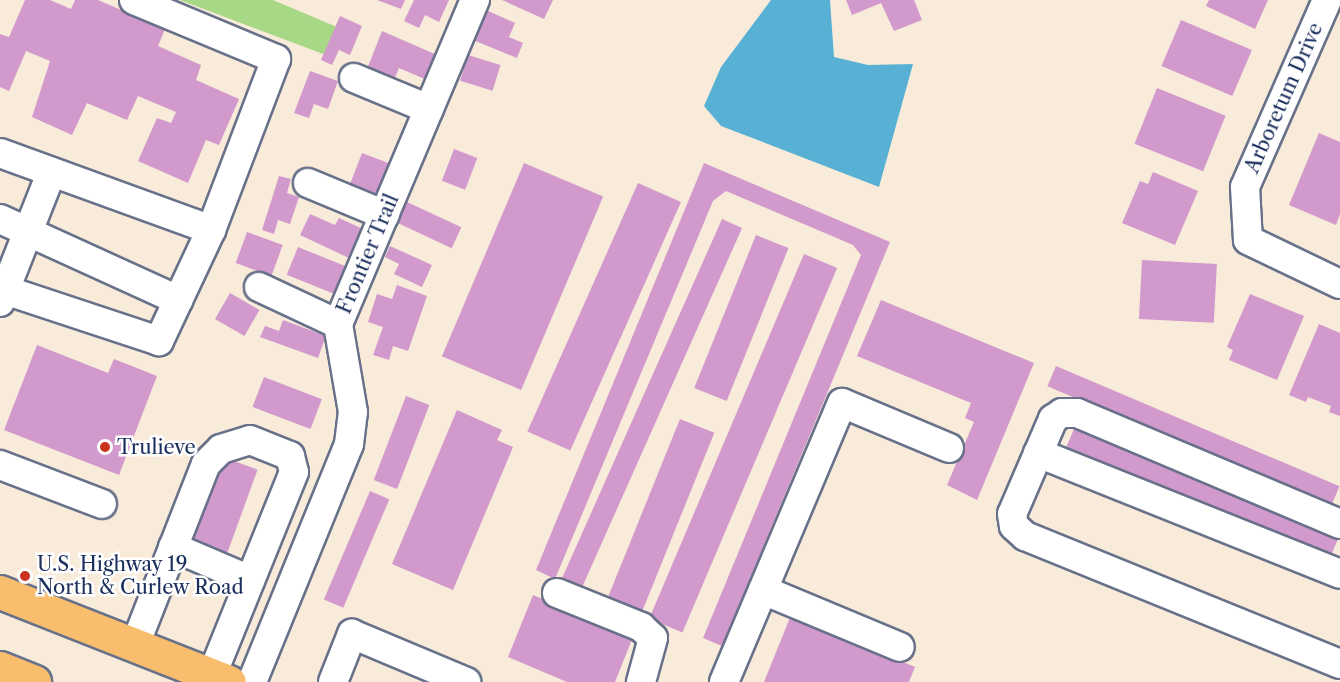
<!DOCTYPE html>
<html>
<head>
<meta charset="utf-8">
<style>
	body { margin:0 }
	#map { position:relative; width:1340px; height:682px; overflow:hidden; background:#f8ebda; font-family:"Libre Caslon Text",serif }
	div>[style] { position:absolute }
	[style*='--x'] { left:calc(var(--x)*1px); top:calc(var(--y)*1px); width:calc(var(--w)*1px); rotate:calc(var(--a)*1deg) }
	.green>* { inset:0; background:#a7d886 }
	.water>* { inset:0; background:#58b1d5 }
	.building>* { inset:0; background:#d299cc; transform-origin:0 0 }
	.roads { filter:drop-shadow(2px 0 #687189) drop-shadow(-2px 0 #687189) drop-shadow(0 2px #687189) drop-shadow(0 -2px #687189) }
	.minor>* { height:28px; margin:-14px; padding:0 14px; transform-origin:14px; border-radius:14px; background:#fff }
	.highway>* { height:33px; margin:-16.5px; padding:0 16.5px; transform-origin:16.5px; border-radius:16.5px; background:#f9be6d }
	.dots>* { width:16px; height:16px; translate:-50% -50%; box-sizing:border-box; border:3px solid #fff; border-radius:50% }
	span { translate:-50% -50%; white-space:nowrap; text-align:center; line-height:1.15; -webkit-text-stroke:5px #fff; paint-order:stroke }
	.street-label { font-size:20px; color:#1b2f5e }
	.poi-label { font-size:20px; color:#1b2f5e }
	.left { translate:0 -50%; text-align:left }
</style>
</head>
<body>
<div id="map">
	<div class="green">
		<div style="clip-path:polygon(180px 0,273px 0,337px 27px,326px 55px)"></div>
	</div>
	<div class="water">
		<div style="clip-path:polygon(771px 0,830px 0,834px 57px,868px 65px,913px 64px,879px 187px,721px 126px,704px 106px,721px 67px)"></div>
	</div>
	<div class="building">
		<div style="clip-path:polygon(25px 0,50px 0,71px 9px,75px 0,98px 0,165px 29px,158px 46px,201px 65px,196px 80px,239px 99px,219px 145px,206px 140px,188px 183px,138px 161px,157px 118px,171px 123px,176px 112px,138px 96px,127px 120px,87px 103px,72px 135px,32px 117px,50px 61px,26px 51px,9px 91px,0 87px,0 34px,9px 37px)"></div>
		<div style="clip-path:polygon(377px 0,405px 0,401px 9px)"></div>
		<div style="clip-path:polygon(414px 0,449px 0,439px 22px,425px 15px,419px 28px,404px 21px)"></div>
		<div style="clip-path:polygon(502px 0,553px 0,544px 19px)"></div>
		<div style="clip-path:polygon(846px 0,914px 0,922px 20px,894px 31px,881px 3px,852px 15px)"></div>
		<div style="clip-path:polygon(1209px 0,1268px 0,1255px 29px,1206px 6px)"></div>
		<div style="clip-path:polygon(486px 10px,515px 23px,509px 37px,523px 43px,517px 58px,473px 40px)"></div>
		<div style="clip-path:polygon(340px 16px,362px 26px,350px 55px,339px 50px,332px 65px,321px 60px)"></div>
		<div style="left:1181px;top:20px;width:77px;height:50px;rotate:23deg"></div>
		<div style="clip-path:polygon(382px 31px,437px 55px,427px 80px,399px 68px,394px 80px,367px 69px)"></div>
		<div style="left:468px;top:55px;width:34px;height:27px;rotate:17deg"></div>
		<div style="clip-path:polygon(310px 71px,338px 81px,328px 109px,314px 104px,309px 118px,294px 113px)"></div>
		<div style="left:1157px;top:88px;width:74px;height:60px;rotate:22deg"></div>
		<div style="clip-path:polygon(1319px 133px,1340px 142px,1340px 214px,1336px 225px,1289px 205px)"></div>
		<div style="left:454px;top:149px;width:25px;height:34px;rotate:21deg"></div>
		<div style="left:362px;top:153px;width:31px;height:33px;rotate:21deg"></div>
		<div style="left:524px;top:163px;width:86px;height:210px;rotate:23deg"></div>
		<div style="clip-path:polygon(704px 163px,890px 242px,722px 646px,703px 638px,861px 255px,853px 245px,726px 191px,713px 201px,555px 579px,536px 570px)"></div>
		<div style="clip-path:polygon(1153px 172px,1198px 191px,1175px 245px,1122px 223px,1140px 181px,1148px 184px)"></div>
		<div style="clip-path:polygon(279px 176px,291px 179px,287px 193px,299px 197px,290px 224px,278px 220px,274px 234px,262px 230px)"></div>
		<div style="left:638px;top:183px;width:47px;height:272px;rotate:24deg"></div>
		<div style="left:407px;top:202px;width:60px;height:23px;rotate:25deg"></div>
		<div style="clip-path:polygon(310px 214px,335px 225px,339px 218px,365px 230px,351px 259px,300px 235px)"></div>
		<div style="left:722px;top:219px;width:22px;height:398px;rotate:24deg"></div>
		<div style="left:247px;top:232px;width:38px;height:33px;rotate:20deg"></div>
		<div style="left:756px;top:235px;width:35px;height:165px;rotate:22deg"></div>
		<div style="clip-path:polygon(390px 246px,432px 265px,422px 287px,394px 274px,399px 264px,385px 257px)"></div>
		<div style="left:298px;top:247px;width:56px;height:30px;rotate:22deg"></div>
		<div style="left:804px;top:254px;width:36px;height:396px;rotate:23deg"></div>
		<div style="left:1142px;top:260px;width:75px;height:59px;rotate:3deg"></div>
		<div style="clip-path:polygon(397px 285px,427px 296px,408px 351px,393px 346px,389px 360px,373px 355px,383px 327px,368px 322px,377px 294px,392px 299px)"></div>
		<div style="left:230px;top:293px;width:34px;height:30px;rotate:30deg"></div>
		<div style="clip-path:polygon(1250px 294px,1304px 316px,1277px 380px,1229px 360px,1233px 350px,1227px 347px)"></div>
		<div style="clip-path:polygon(881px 300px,1034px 363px,977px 500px,947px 485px,974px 422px,965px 418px,971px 403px,857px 356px)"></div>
		<div style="clip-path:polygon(283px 320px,326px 336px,318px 358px,260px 337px,265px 326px,279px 331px)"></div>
		<div style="clip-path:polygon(1319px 324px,1340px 333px,1340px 416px,1329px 412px,1331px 406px,1308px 397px,1306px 402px,1289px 395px)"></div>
		<div style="clip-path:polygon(37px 345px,108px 373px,114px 359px,157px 376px,119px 475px,4px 430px)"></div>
		<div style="left:1056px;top:366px;width:308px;height:22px;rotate:23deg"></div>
		<div style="left:264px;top:377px;width:62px;height:32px;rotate:21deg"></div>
		<div style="left:406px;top:396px;width:25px;height:90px;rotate:21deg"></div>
		<div style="clip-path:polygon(457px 410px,502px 430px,497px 440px,513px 447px,453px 590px,392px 564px)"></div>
		<div style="left:680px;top:419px;width:37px;height:194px;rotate:22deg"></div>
		<div style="left:1077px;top:422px;width:286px;height:27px;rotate:23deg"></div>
		<div style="left:220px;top:456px;width:40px;height:97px;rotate:20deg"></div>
		<div style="left:370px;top:491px;width:21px;height:118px;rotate:23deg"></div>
		<div style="clip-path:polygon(533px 595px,633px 637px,615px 682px,567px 682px,508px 657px)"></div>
		<div style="clip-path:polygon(791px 615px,915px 667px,909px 682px,764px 682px)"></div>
	</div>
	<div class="roads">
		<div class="minor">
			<div style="--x:134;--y:0;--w:154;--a:22.6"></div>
			<div style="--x:276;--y:59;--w:183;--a:110.8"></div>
			<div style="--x:1327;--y:0;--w:204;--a:113.7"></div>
			<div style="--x:1245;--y:187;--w:53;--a:86.8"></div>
			<div style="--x:1248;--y:240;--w:102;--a:25.6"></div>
			<div style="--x:354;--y:78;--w:81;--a:22.5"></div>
			<div style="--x:0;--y:153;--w:225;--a:20"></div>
			<div style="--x:211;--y:230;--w:123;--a:115.1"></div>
			<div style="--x:159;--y:341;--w:162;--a:-161.7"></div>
			<div style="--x:5;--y:290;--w:13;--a:113"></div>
			<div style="--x:308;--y:183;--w:83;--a:22.6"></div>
			<div style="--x:0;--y:219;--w:196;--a:24.5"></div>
			<div style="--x:259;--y:287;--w:87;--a:25.1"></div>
			<div style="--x:5;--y:290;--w:126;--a:-68.5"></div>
			<div style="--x:1038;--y:453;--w:325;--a:21.8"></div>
			<div style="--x:0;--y:465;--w:109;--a:20.9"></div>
			<div style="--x:1340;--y:524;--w:285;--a:-157.1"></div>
			<div style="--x:1077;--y:413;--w:15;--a:180"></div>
			<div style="--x:1062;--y:413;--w:11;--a:146"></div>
			<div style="--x:1053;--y:419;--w:103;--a:113.3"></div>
			<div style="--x:1012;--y:514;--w:12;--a:81"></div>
			<div style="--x:1014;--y:526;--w:15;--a:42"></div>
			<div style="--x:1025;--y:536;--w:340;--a:22.1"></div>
			<div style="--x:173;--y:547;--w:84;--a:23.2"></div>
			<div style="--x:763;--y:590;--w:148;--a:22.6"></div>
			<div style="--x:557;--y:593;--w:91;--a:22"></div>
			<div style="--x:641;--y:627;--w:16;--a:43"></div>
			<div style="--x:653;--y:638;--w:46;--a:105.3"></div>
			<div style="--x:135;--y:645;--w:194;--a:-68.6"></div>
			<div style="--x:206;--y:464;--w:21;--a:-45"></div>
			<div style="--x:221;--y:449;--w:30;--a:-17"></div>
			<div style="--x:250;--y:440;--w:43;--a:21.8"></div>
			<div style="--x:290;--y:456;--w:16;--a:76"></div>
			<div style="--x:294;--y:472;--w:219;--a:112"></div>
			<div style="--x:252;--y:682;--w:257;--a:-67.8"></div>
			<div style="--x:349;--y:444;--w:32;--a:-83"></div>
			<div style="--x:353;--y:412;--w:89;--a:-99.7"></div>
			<div style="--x:338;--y:324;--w:352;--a:-67.1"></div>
			<div style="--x:333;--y:682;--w:52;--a:-68.4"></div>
			<div style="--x:352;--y:634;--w:124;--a:22.8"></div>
			<div style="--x:724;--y:682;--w:303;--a:-67.1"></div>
			<div style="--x:842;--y:403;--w:116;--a:22.8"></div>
		</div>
		<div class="highway">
			<div style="--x:0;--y:592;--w:246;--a:21.5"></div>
			<div style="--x:0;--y:668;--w:37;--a:22"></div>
		</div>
	</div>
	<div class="dots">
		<div style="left:105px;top:447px;background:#c8321e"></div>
		<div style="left:25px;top:576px;background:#c8321e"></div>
	</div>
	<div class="street-label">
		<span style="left:1284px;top:98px;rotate:-66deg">Arboretum Drive</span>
		<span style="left:368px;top:254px;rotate:-67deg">Frontier Trail</span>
	</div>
	<div class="poi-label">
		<span class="left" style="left:117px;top:447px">Trulieve</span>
		<span class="left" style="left:37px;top:576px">U.S. Highway 19<br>North &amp; Curlew Road</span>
	</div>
</div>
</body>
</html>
